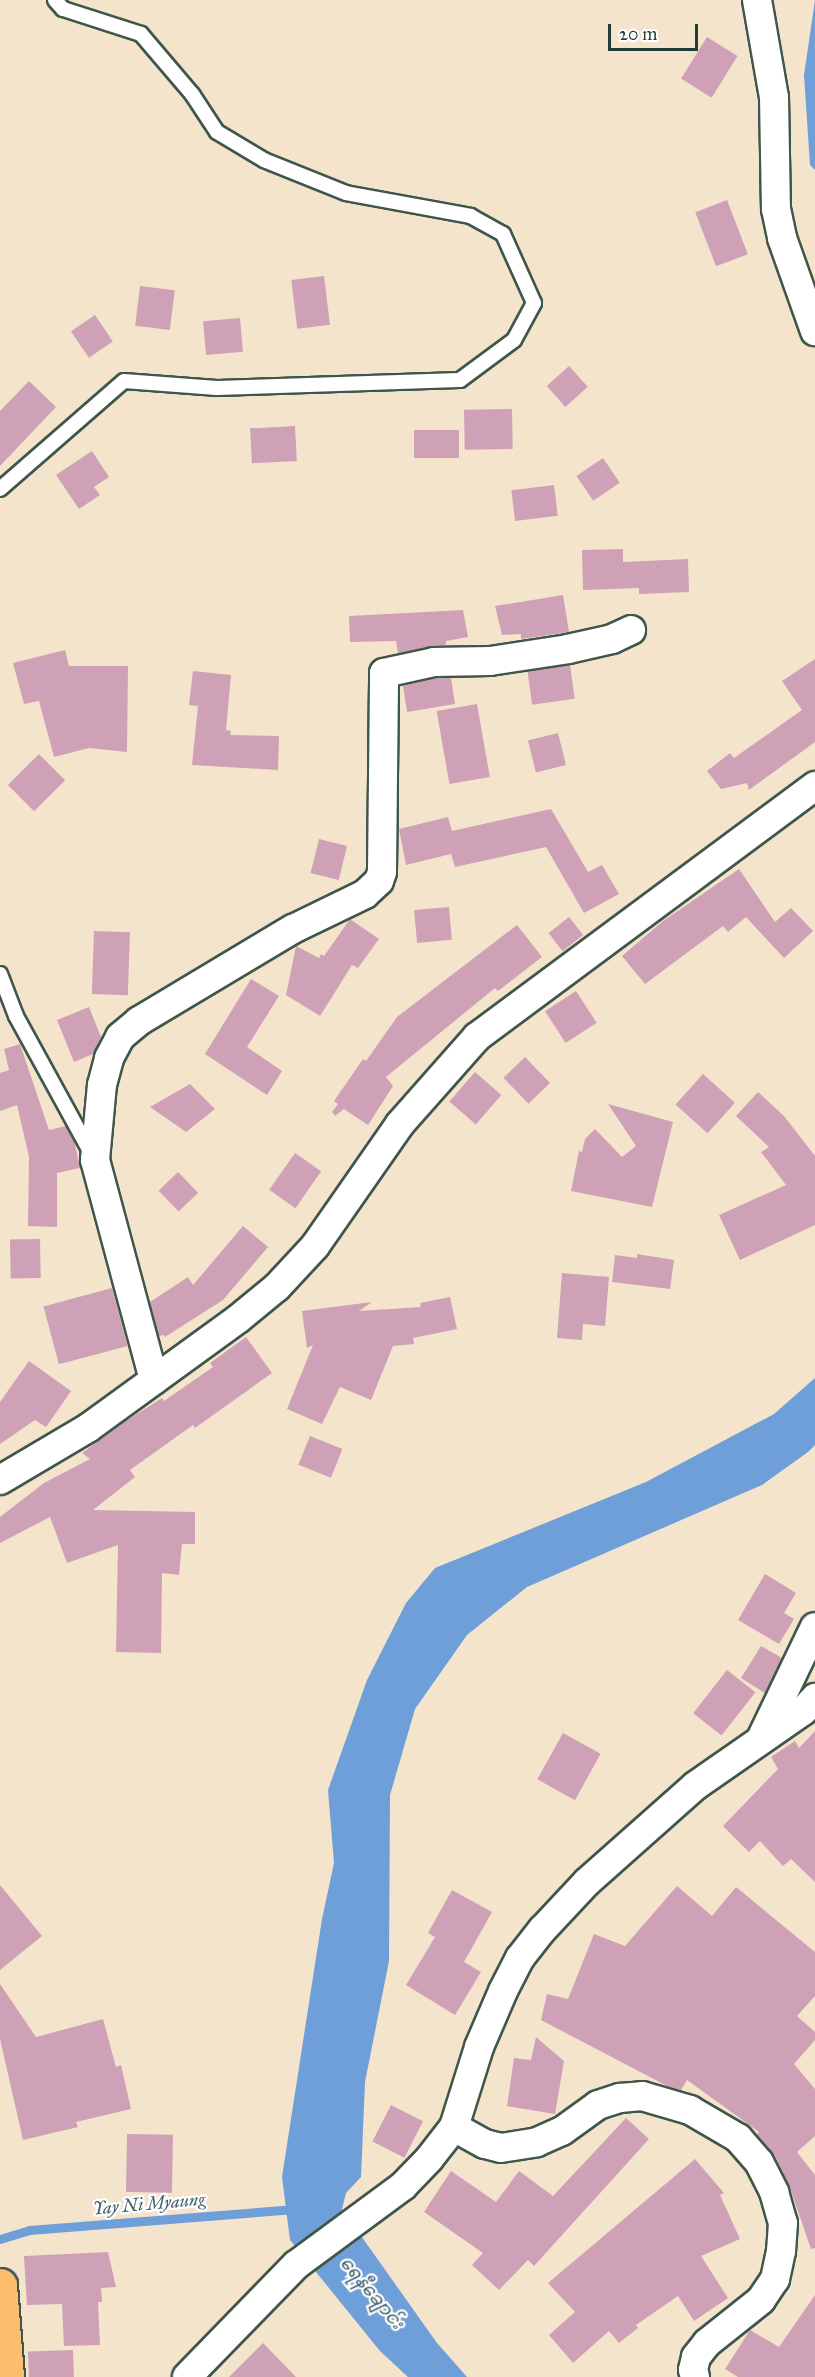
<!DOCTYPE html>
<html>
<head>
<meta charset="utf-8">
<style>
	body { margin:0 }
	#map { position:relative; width:815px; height:2377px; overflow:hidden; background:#f5e4cc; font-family:"IM FELL Great Primer","Noto Sans Myanmar",serif }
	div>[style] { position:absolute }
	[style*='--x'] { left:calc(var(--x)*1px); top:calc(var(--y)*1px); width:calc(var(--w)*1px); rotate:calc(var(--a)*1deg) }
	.water>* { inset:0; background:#6e9fd8 }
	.stream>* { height:9px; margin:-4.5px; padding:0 4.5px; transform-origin:4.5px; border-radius:4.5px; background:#6e9fd8 }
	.building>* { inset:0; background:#cea1b7; transform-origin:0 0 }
	.roads { filter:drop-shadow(2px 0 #3f564b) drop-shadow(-2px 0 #3f564b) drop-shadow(0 2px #3f564b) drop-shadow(0 -2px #3f564b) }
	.service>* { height:14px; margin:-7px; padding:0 7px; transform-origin:7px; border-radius:7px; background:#fff }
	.minor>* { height:28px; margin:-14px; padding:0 14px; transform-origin:14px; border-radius:14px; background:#fff }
	.primary>* { height:33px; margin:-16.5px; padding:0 16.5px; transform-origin:16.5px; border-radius:16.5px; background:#fcbd6e }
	span { translate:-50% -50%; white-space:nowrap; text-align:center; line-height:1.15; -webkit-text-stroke:4.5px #fff; paint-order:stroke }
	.water-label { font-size:18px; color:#3b5f6d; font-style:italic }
	.scale { position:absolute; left:608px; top:24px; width:90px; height:27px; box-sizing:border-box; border:3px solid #1f3d34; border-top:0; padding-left:8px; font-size:18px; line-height:21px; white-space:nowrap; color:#1f3d34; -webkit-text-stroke:4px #fff; paint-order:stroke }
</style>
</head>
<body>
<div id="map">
	<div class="water">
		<div style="clip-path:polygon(815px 0,815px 170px,810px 165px,804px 75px)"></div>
		<div style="clip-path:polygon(815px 1378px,815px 1445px,808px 1452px,762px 1485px,527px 1587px,467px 1635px,415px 1709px,390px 1795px,389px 1961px,365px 2082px,361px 2177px,346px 2193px,342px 2209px,437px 2343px,467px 2377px,408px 2377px,380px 2351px,290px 2240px,282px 2177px,322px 1919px,334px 1863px,328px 1790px,367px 1680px,406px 1603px,435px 1568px,646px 1482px,774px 1414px)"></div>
	</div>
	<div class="stream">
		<div style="--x:0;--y:2239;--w:30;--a:-17"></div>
		<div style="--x:29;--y:2230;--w:270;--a:-4.5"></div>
	</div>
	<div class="building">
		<div style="left:707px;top:37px;width:36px;height:49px;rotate:32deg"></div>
		<div style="left:727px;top:200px;width:58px;height:34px;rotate:69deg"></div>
		<div style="left:324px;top:276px;width:49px;height:33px;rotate:83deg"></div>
		<div style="left:140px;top:286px;width:35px;height:40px;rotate:7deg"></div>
		<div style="left:95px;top:315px;width:32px;height:29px;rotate:56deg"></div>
		<div style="left:240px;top:318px;width:34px;height:37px;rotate:85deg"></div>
		<div style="left:569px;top:366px;width:28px;height:30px;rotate:48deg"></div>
		<div style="clip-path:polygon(29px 381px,56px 407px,0 466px,0 411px)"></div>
		<div style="left:512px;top:409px;width:40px;height:48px;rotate:89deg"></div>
		<div style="left:295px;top:426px;width:35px;height:45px;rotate:87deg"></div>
		<div style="left:414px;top:430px;width:45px;height:28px"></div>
		<div style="clip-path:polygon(92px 451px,109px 477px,94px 487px,100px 495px,79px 509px,56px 475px)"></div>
		<div style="left:603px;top:458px;width:30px;height:32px;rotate:56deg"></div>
		<div style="left:554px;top:485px;width:31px;height:43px;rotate:83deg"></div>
		<div style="clip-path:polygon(623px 549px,623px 562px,688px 559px,689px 592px,639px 594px,639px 588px,583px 590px,582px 550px)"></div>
		<div style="clip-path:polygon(563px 595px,569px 632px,521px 639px,521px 634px,502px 635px,495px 606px)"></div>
		<div style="clip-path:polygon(463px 610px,468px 637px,446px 641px,446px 645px,398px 653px,396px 641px,350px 642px,349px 616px)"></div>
		<div style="clip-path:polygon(65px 650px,69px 666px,128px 666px,127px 752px,89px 748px,54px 757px,39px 701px,24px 704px,13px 663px)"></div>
		<div style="clip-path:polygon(815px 659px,815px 742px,749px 790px,747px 783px,721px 789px,707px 771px,730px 753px,734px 758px,802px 710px,782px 681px)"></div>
		<div style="left:570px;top:665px;width:34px;height:43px;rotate:82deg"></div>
		<div style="clip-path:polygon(193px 671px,231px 675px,226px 730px,231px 731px,230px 735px,279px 736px,278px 770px,192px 765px,198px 706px,189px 705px)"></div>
		<div style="clip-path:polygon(436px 678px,451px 678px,455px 704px,407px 712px,403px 686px)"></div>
		<div style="left:477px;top:704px;width:74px;height:41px;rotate:80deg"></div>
		<div style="left:558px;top:733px;width:33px;height:31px;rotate:76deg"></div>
		<div style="left:39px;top:754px;width:37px;height:44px;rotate:45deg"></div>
		<div style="clip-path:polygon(551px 809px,588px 872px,602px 865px,619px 894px,584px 913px,546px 847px,455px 867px,451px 854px,406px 865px,399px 829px,448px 817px,452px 831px)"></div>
		<div style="left:319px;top:839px;width:29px;height:35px;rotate:14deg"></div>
		<div style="clip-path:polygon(739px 869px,775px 922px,791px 908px,813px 931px,784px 958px,746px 917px,728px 932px,723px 926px,645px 984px,622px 956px,663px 921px)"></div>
		<div style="left:449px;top:907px;width:33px;height:35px;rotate:85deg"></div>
		<div style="left:569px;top:917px;width:23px;height:26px;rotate:52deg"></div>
		<div style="clip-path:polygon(350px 919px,379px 939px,358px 968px,352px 965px,320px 1016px,286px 995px,296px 946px,319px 958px,321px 954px,324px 956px)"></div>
		<div style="clip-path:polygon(517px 925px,542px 957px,498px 991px,495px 988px,386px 1077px,393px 1086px,368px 1125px,344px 1109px,335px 1116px,332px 1112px,338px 1104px,334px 1101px,363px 1059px,366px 1061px,397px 1017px)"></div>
		<div style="left:94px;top:931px;width:36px;height:63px;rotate:2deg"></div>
		<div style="clip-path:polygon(251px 979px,279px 996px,247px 1047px,282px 1071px,267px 1095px,205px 1054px)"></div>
		<div style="left:576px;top:991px;width:38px;height:37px;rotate:57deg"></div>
		<div style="clip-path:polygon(89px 1007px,101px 1037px,93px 1054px,74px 1062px,57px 1020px)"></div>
		<div style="clip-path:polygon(20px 1044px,49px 1130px,66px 1126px,74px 1141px,79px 1162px,80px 1168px,57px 1173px,57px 1227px,28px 1226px,29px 1157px,17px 1105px,0 1111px,0 1073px,9px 1070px,4px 1049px)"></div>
		<div style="left:525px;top:1057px;width:36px;height:30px;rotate:46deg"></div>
		<div style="left:475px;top:1072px;width:35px;height:39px;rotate:41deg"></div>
		<div style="left:703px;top:1074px;width:43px;height:41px;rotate:42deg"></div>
		<div style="clip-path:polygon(190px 1084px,215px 1109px,186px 1132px,150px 1107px)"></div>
		<div style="clip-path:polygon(758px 1092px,784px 1116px,815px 1156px,815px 1225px,740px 1260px,719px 1215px,786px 1185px,761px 1152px,769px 1147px,736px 1116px)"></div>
		<div style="clip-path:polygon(608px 1104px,673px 1122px,652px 1207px,571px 1191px,579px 1151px,582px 1152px,585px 1139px,595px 1129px,622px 1157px,636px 1146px)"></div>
		<div style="left:295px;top:1153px;width:32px;height:45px;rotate:35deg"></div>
		<div style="left:178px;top:1172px;width:29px;height:27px;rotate:46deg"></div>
		<div style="clip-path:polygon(243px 1226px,268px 1247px,223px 1300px,165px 1337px,164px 1335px,159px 1336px,150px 1302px,188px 1277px,193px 1285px)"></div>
		<div style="left:40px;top:1239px;width:39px;height:30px;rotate:89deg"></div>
		<div style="clip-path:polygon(637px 1254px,674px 1260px,670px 1289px,612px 1282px,615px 1255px,637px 1258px)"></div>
		<div style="clip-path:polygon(562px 1273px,609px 1277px,605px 1326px,583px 1324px,582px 1340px,557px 1338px)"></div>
		<div style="left:112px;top:1288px;width:60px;height:71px;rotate:75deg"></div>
		<div style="clip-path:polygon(450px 1297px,457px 1329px,413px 1338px,414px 1344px,393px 1346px,371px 1400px,340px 1387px,322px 1424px,287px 1409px,313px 1345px,307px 1348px,302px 1311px,372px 1302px,359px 1311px,421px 1307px,420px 1303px)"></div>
		<div style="clip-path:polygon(246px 1337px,272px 1373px,195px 1428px,193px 1425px,130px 1470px,135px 1477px,93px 1510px,195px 1512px,195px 1544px,182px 1544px,179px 1575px,162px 1573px,161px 1653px,116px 1652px,118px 1545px,67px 1563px,50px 1517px,0 1543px,0 1517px,44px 1483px,90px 1459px,82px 1453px,126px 1421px,162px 1398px,164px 1401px,213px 1367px,210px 1363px)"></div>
		<div style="clip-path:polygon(29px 1361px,71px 1391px,46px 1427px,35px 1420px,0 1444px,0 1402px)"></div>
		<div style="left:310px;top:1436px;width:35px;height:31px;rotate:22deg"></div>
		<div style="clip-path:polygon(765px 1574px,796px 1593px,784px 1613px,794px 1619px,779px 1644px,738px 1620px)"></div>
		<div style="clip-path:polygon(761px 1646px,782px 1658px,765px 1693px,741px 1678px)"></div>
		<div style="left:727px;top:1670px;width:36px;height:55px;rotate:38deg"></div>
		<div style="clip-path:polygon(815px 1731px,815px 1882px,791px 1859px,783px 1866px,760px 1841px,749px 1852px,723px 1826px,778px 1769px,771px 1757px,795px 1741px,799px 1748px)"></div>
		<div style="left:563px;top:1733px;width:43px;height:53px;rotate:29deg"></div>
		<div style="clip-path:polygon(0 1885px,42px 1936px,0 1970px)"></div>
		<div style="clip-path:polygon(677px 1886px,712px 1916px,736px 1887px,815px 1952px,815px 1996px,797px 2016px,815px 2032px,815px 2040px,794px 2064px,815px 2089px,815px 2136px,797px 2152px,815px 2175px,815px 2248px,811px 2249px,789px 2185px,774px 2154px,757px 2134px,759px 2132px,687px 2080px,681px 2090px,669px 2087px,541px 2020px,547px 1994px,568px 1999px,594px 1934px,625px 1946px)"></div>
		<div style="clip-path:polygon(452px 1890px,492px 1912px,464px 1962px,481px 1972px,455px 2015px,406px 1985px,435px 1937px,428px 1933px)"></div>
		<div style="clip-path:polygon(0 1984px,36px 2037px,103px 2019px,116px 2067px,121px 2065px,131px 2109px,76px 2122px,78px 2127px,23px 2140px,0 2039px)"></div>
		<div style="clip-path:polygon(536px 2037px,564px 2061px,555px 2114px,507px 2106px,514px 2058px,531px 2060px)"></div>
		<div style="left:391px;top:2105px;width:36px;height:41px;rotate:27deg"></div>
		<div style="clip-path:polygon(626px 2118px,649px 2139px,534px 2266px,528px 2260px,499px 2290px,472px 2265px,483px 2253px,424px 2212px,451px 2171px,496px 2202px,519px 2171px,553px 2196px)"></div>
		<div style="left:127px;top:2134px;width:46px;height:58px;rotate:1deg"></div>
		<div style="clip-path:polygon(695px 2159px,724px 2193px,720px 2195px,740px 2239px,701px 2256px,728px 2298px,694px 2321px,678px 2296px,636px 2325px,638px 2328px,619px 2343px,609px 2331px,573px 2363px,549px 2335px,575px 2312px,548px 2283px)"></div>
		<div style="clip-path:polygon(108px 2252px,116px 2287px,101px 2288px,102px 2302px,98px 2302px,100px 2345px,64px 2346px,62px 2304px,27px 2305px,24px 2256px)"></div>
		<div style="clip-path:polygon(815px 2295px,815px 2377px,738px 2377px,725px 2369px,750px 2330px,779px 2347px)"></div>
		<div style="clip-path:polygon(263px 2343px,296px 2377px,229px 2377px)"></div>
		<div style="left:73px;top:2350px;width:27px;height:45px;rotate:88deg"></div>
	</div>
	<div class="roads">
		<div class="service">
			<div style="--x:0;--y:489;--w:164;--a:-41.1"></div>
			<div style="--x:124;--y:381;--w:93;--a:4.3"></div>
			<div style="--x:217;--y:388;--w:243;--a:-1.9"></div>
			<div style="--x:460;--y:380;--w:67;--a:-36.5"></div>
			<div style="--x:514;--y:340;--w:42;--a:-61.6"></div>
			<div style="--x:534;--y:303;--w:76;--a:-114.2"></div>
			<div style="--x:503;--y:234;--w:37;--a:-151"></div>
			<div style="--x:471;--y:216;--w:127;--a:-169.6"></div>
			<div style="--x:346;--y:193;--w:88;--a:-158.1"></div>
			<div style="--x:264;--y:160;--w:55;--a:-149.2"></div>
			<div style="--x:217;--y:132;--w:45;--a:-123.3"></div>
			<div style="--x:192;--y:94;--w:79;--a:-130.4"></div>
			<div style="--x:141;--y:34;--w:82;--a:-162.2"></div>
			<div style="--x:63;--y:9;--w:12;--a:-132"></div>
			<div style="--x:0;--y:974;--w:45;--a:69.1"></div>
			<div style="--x:16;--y:1016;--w:156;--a:61.3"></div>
		</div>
		<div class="minor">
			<div style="--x:757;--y:0;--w:98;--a:80.1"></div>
			<div style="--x:774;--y:97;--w:112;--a:89"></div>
			<div style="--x:776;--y:209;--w:30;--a:78"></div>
			<div style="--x:782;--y:238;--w:99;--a:70.5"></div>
			<div style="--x:154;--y:1380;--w:228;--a:-105"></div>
			<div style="--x:95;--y:1160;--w:75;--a:-84.7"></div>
			<div style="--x:102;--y:1085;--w:28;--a:-75"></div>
			<div style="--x:109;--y:1058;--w:24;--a:-62"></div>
			<div style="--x:120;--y:1037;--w:25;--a:-40"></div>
			<div style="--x:139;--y:1021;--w:179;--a:-30.9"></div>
			<div style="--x:293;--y:929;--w:80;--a:-25.9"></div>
			<div style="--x:365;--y:894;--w:19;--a:-43"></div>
			<div style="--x:379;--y:881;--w:9;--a:-72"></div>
			<div style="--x:382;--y:872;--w:199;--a:-89.4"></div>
			<div style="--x:384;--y:673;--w:51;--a:-12.4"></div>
			<div style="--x:434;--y:662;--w:56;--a:-1"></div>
			<div style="--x:490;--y:661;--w:79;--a:-8.7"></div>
			<div style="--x:568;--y:649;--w:45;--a:-12.8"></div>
			<div style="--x:612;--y:639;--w:21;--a:-25"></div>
			<div style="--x:0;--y:1480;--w:102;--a:-30.6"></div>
			<div style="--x:88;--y:1428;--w:185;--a:-36"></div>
			<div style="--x:238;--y:1319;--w:50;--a:-39.4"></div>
			<div style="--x:277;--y:1287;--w:56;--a:-47.2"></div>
			<div style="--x:315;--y:1246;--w:149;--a:-55.1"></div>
			<div style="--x:400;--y:1124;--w:116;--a:-48.5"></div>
			<div style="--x:477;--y:1037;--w:421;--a:-36.6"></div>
			<div style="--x:761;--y:1739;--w:124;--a:-64.3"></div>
			<div style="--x:454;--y:2127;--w:35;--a:29"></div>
			<div style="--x:485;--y:2144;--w:16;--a:14"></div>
			<div style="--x:501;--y:2148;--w:36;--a:-9"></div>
			<div style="--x:537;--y:2142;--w:27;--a:-24"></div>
			<div style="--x:562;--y:2131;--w:44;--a:-35.8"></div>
			<div style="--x:598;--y:2105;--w:23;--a:-18"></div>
			<div style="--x:620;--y:2098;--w:22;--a:-5"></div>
			<div style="--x:642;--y:2096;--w:50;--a:16.3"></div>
			<div style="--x:690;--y:2110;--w:56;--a:30.3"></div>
			<div style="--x:738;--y:2138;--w:32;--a:49"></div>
			<div style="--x:759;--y:2162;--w:34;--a:63"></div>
			<div style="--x:774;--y:2192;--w:32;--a:74"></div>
			<div style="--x:783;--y:2223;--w:28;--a:94"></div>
			<div style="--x:781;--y:2251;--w:29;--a:102"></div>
			<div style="--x:775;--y:2279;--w:25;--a:124"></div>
			<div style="--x:761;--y:2300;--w:69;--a:141.5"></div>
			<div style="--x:707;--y:2343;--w:18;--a:128"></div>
			<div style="--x:696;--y:2357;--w:13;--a:103"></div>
			<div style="--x:693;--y:2370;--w:7;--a:74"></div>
			<div style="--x:187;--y:2377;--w:156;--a:-45.8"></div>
			<div style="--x:296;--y:2265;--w:133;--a:-36.4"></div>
			<div style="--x:403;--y:2186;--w:37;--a:-46"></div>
			<div style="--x:429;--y:2159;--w:41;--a:-52"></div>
			<div style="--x:454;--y:2127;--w:84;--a:-72.6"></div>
			<div style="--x:479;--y:2047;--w:61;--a:-66.8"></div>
			<div style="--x:503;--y:1991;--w:37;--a:-63"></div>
			<div style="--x:520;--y:1958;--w:37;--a:-52"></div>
			<div style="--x:543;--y:1929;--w:64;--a:-46.9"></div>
			<div style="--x:587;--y:1882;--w:144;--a:-41.6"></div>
			<div style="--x:695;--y:1786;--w:131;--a:-34.8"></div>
			<div style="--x:803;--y:1711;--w:18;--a:-47"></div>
		</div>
		<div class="primary">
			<div style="--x:0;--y:2285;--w:92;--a:85.6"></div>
		</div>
	</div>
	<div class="water-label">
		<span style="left:149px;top:2204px;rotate:-5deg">Yay Ni Myaung</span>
		<span style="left:372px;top:2293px;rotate:50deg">ရေနီချောင်း</span>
	</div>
	<div class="scale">20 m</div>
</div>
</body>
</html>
